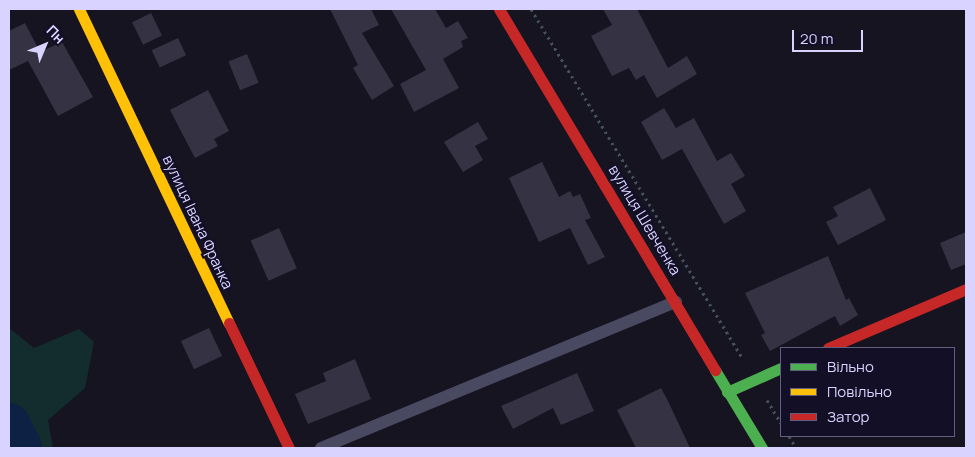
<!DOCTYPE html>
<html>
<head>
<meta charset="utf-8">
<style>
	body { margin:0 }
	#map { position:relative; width:975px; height:457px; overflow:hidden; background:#161421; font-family:Manrope,sans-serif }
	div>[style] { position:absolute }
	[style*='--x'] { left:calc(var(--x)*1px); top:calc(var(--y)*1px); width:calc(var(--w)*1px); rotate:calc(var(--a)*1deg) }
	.green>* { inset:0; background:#132c2d }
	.river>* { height:42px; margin:-21px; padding:0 21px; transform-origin:21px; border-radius:21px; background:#0d2144 }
	.building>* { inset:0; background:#343243; transform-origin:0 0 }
	.path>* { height:3px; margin-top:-1.5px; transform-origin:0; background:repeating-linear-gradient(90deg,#44505f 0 2.5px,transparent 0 6.5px) }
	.lane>* { height:12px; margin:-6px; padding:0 6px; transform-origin:6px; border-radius:6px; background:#4a4962 }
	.fast>* { height:11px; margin:-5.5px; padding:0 5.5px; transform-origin:5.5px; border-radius:5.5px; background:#4caf50 }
	.slow>* { height:11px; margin:-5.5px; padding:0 5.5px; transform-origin:5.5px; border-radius:5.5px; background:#ffc107 }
	.jam>* { height:11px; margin:-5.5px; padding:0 5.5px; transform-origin:5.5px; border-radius:5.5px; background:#c62828 }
	span { translate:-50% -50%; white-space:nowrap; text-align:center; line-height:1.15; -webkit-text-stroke:4.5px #130f26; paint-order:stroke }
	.street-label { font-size:15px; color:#d9d4ff }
	.frame { position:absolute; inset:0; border:10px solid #d9d4ff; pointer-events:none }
	.legend { position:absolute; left:780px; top:347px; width:175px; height:90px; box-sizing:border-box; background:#130f26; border:1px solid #625e7d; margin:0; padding:6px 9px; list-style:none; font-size:15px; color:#d9d4ff }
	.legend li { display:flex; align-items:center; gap:10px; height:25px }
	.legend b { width:25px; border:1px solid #625e7d }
	.north { position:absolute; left:20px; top:20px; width:50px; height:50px; -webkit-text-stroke:4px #130f26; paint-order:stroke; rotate:45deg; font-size:14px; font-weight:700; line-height:20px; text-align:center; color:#d9d4ff }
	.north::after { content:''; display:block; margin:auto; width:18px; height:22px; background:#d9d4ff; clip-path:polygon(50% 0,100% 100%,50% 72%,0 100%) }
	.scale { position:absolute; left:792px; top:30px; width:71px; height:22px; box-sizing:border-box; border:2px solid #d9d4ff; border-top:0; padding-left:6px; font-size:15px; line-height:18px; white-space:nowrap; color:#d9d4ff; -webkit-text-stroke:4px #130f26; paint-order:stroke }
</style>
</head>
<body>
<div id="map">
	<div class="green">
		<div style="clip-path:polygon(9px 328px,34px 348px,79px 329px,94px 342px,85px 388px,48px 420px,53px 448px,9px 448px)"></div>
	</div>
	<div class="river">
		<div style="--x:9;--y:424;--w:27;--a:63"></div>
	</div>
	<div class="building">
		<div style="clip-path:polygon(330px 9px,371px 9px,379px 25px,362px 33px,394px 86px,372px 100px,353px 68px,358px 65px)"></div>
		<div style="clip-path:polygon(391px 9px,435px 9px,446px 28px,458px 21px,468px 38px,461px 41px,463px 47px,443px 59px,459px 88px,414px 112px,400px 84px,426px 70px)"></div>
		<div style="clip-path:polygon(603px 9px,637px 9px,668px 68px,687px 56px,697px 74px,657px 98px,644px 75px,636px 80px,629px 68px,612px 76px,591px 36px,612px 25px)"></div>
		<div style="left:151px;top:13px;width:25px;height:21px;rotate:64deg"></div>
		<div style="clip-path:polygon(25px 23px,40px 52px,62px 42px,93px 97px,58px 116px,28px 61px,9px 70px,9px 31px)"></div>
		<div style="left:178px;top:38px;width:19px;height:29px;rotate:65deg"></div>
		<div style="left:247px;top:54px;width:31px;height:20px;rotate:68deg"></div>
		<div style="clip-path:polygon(208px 90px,229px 131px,214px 139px,218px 146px,195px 158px,170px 110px)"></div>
		<div style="clip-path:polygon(664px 108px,676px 128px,694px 118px,717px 161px,731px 153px,745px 176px,731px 184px,746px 211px,724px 224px,682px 149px,662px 160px,641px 122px)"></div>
		<div style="clip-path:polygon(478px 122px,488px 139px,475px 146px,483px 160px,463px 172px,444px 142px)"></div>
		<div style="clip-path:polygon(542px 162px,559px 197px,570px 191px,573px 197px,580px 194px,591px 218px,585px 220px,605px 257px,588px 265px,570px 228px,539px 242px,509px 178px)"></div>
		<div style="clip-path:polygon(870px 188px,886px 220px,838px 245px,826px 222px,838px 216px,833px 207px)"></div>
		<div style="left:279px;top:228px;width:44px;height:31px;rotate:66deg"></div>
		<div style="clip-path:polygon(966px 232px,966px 264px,951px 270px,940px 243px)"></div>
		<div style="clip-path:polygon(828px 256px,846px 300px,849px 298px,858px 315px,840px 326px,835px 316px,770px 351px,761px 335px,765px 333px,745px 293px)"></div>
		<div style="left:209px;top:328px;width:31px;height:31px;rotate:65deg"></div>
		<div style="clip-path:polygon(355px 359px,371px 399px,308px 424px,295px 394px,326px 381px,323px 373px)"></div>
		<div style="clip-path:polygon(577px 373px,594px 411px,561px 425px,553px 408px,513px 429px,501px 406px)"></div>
		<div style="clip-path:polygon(661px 388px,668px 401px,690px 448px,636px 448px,617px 410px)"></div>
	</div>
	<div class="path">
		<div style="--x:531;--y:9;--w:408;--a:58.8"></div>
		<div style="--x:767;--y:400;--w:27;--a:59"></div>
		<div style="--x:789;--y:436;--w:14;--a:60"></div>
	</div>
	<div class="lane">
		<div style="--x:321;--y:448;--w:384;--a:-22.4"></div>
	</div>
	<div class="fast">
		<div style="--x:715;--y:370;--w:91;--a:58.9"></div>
		<div style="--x:727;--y:392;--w:59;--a:-24"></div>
	</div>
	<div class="slow">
		<div style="--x:79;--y:9;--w:348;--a:64.5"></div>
	</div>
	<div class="jam">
		<div style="--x:499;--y:9;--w:421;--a:59.1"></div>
		<div style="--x:229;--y:323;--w:139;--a:64.4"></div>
		<div style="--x:828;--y:348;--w:150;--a:-23.1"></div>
	</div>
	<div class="street-label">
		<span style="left:645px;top:220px;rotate:59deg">вулиця Шевченка</span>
		<span style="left:198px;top:222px;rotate:65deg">вулиця Івана Франка</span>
	</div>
	<div class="frame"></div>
	<ul class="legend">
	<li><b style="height:6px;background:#4caf50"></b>Вільно</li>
	<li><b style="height:6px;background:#ffc107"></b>Повільно</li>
	<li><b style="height:6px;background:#c62828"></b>Затор</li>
	</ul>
	<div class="north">Пн</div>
	<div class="scale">20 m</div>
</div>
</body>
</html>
